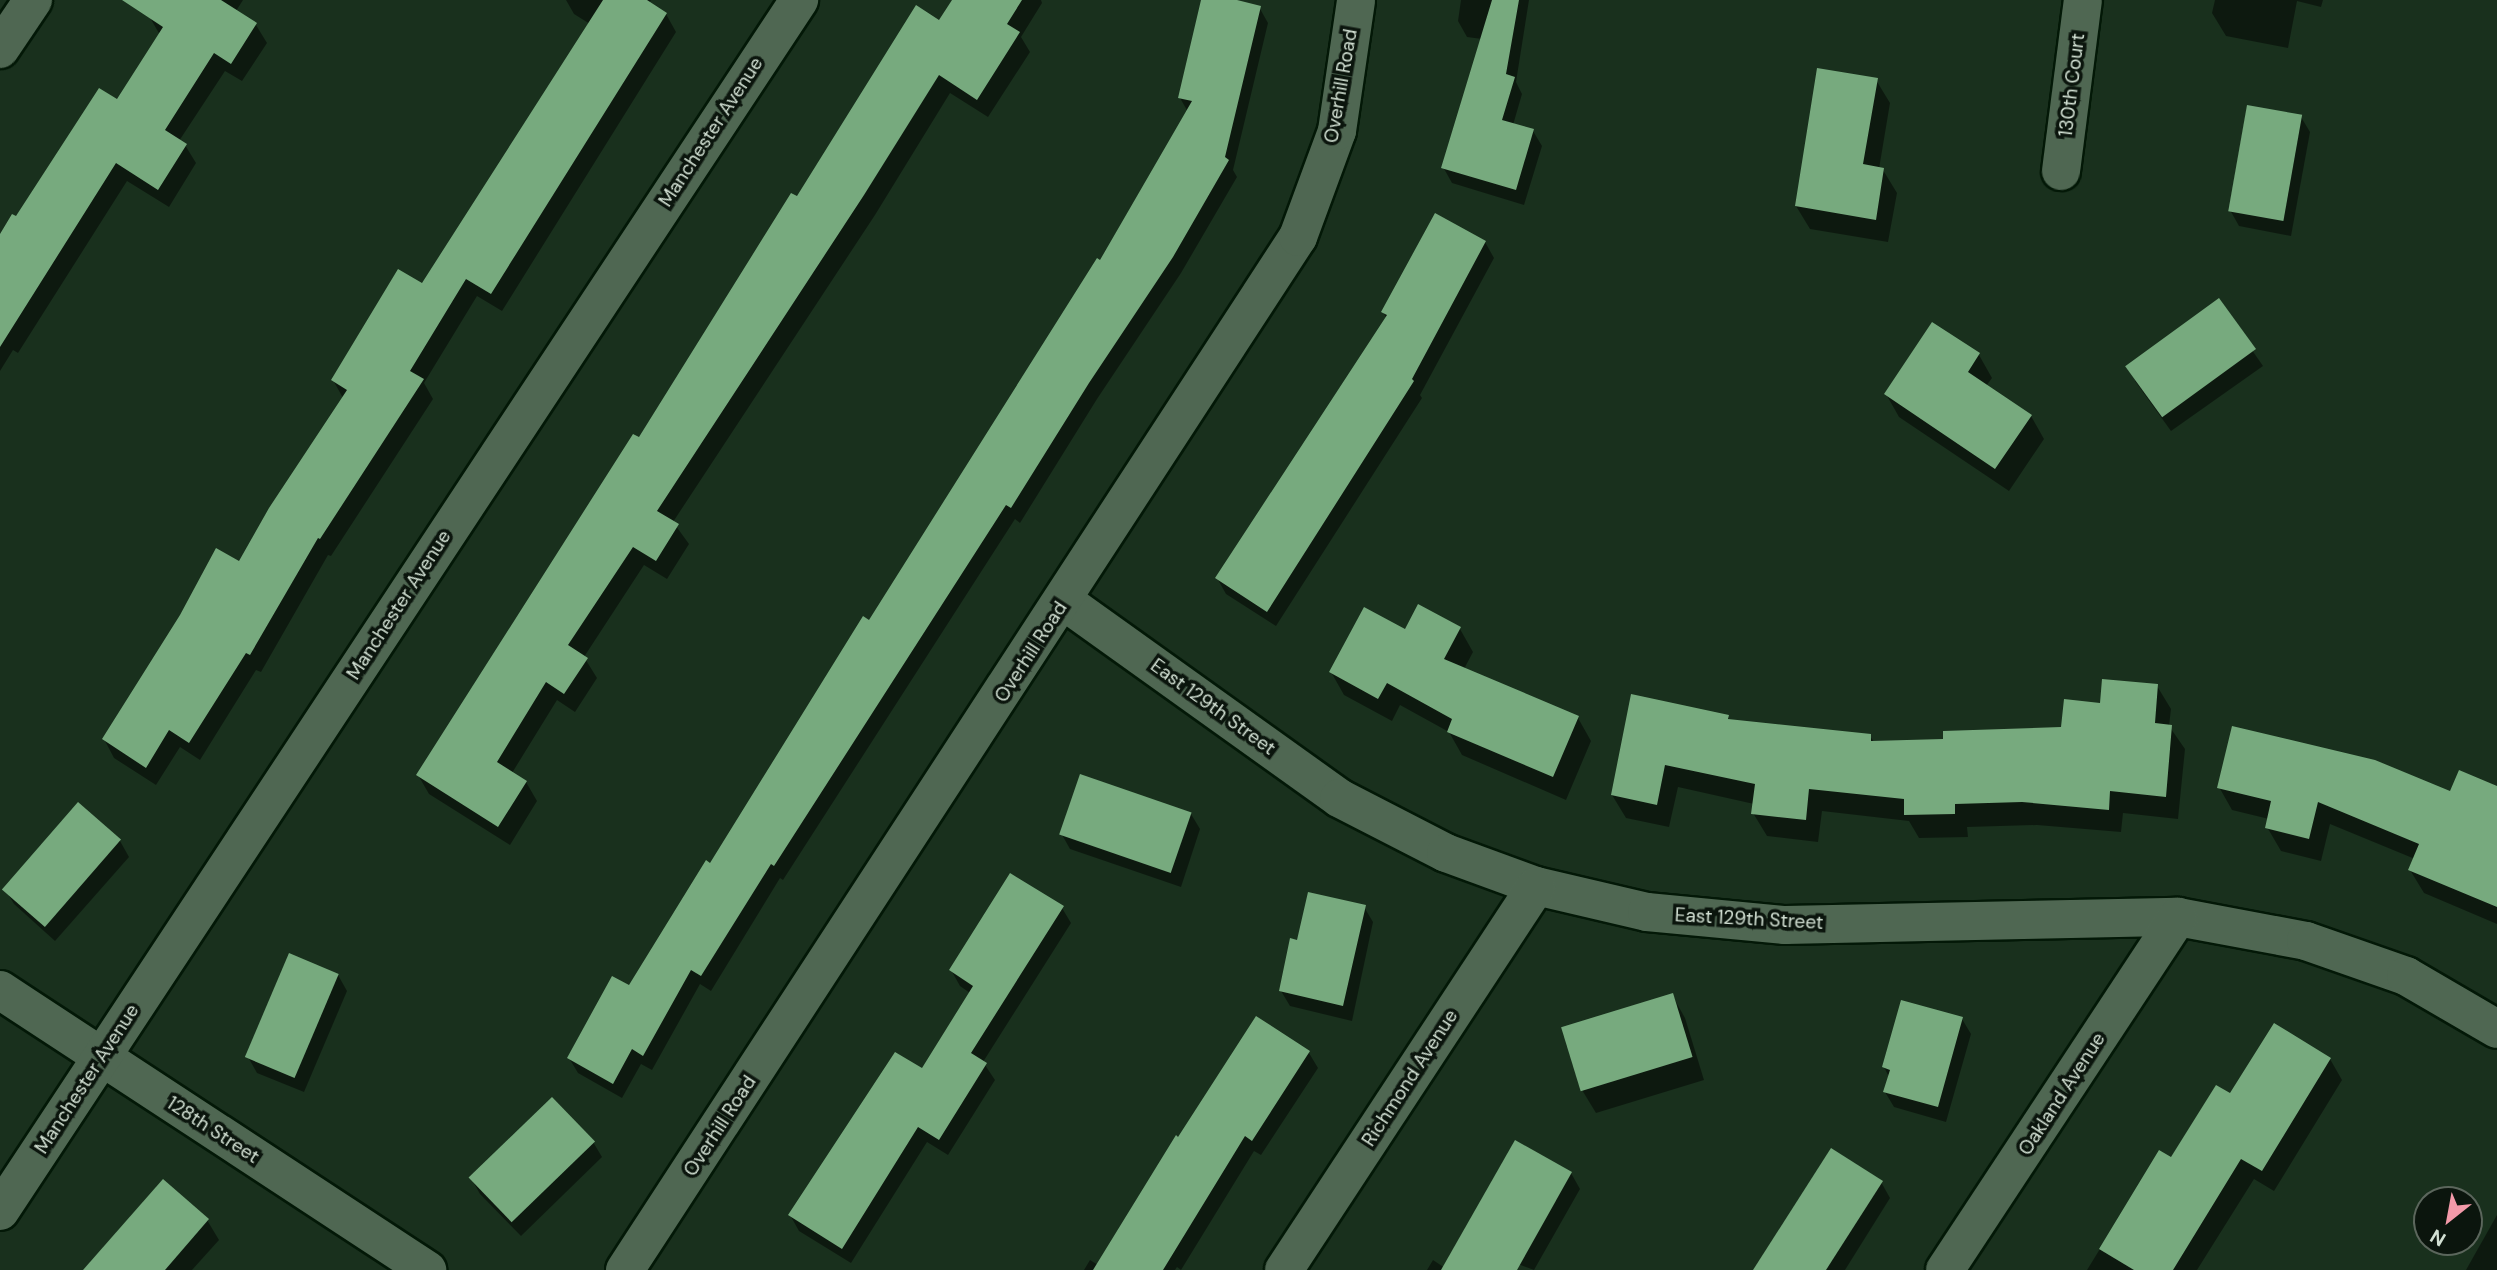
<!DOCTYPE html>
<html>
<head>
<meta charset="utf-8">
<style>
	body { margin:0 }
	#map { position:relative; width:2497px; height:1270px; overflow:hidden; background:#19301d; font-family:"DM Sans",sans-serif }
	div>[style] { position:absolute }
	[style*='--x'] { left:calc(var(--x)*1px); top:calc(var(--y)*1px); width:calc(var(--w)*1px); rotate:calc(var(--a)*1deg) }
	.shadow>* { inset:0; background:#0007 }
	.building>* { inset:0; background:#77aa7e; transform-origin:0 0 }
	.roads { filter:drop-shadow(2px 0 #031807) drop-shadow(-2px 0 #031807) drop-shadow(0 2px #031807) drop-shadow(0 -2px #031807) }
	.minor>* { height:38px; margin:-19px; padding:0 19px; transform-origin:19px; border-radius:19px; background:#4f6752 }
	span { translate:-50% -50%; white-space:nowrap; text-align:center; line-height:1.15; -webkit-text-stroke:7px #0b150d; paint-order:stroke }
	.street-label { font-size:19px; color:#d2e0d3 }
	.north { position:absolute; left:2413px; top:1186px; width:70px; height:70px; box-sizing:border-box; background:#0b150d; border:2px solid #5b665c; border-radius:50%; rotate:211deg; font-size:19px; font-weight:700; line-height:28px; text-align:center; color:#d2e0d3 }
	.north::after { content:''; display:block; margin:auto; width:24px; height:32px; background:#f39aa9; clip-path:polygon(50% 0,100% 100%,50% 72%,0 100%) }
</style>
</head>
<body>
<div id="map">
	<div class="shadow">
		<div style="clip-path:polygon(160px 0,243px 0,236px 11px,256px 25px,267px 43px,242px 81px,225px 71px,179px 141px,185px 145px,196px 163px,169px 207px,127px 181px,18px 353px,13px 350px,0 371px,0 236px,117px 102px,160px 35px,149px 16px)"></div>
		<div style="clip-path:polygon(566px 0,651px 0,649px 3px,666px 14px,676px 32px,502px 311px,477px 296px,424px 383px,433px 399px,331px 556px,328px 555px,261px 672px,256px 670px,200px 760px,180px 747px,156px 785px,114px 758px,104px 739px,240px 563px,343px 398px,333px 380px,422px 286px,590px 24px,574px 14px)"></div>
		<div style="clip-path:polygon(954px 0,1041px 0,1042px 3px,1021px 37px,1030px 52px,988px 117px,950px 93px,875px 215px,673px 522px,689px 544px,667px 579px,644px 565px,584px 657px,597px 678px,575px 712px,557px 700px,512px 773px,526px 782px,537px 801px,510px 845px,429px 794px,418px 775px,797px 199px,940px 23px)"></div>
		<div style="clip-path:polygon(1203px 0,1230px 0,1259px 7px,1268px 23px,1233px 170px,1237px 177px,1181px 273px,1097px 399px,1020px 523px,1015px 519px,783px 880px,780px 878px,711px 991px,700px 984px,652px 1070px,641px 1064px,622px 1098px,578px 1073px,569px 1058px,629px 988px,870px 623px,1101px 262px,1188px 112px,1180px 98px)"></div>
		<div style="clip-path:polygon(1461px 0,1529px 0,1516px 82px,1522px 94px,1513px 125px,1533px 131px,1542px 146px,1524px 205px,1452px 183px,1443px 167px,1482px 39px,1467px 37px,1458px 21px)"></div>
		<div style="clip-path:polygon(2215px 0,2323px 0,2321px 7px,2297px 1px,2288px 48px,2226px 36px,2212px 13px)"></div>
		<div style="clip-path:polygon(1876px 80px,1890px 103px,1879px 169px,1883px 170px,1897px 193px,1888px 242px,1810px 229px,1796px 206px)"></div>
		<div style="clip-path:polygon(2301px 117px,2310px 132px,2291px 236px,2239px 226px,2230px 210px)"></div>
		<div style="clip-path:polygon(1485px 242px,1494px 258px,1420px 395px,1422px 398px,1276px 626px,1226px 594px,1217px 578px,1387px 319px,1383px 312px)"></div>
		<div style="clip-path:polygon(2218px 301px,2263px 366px,2171px 431px,2135px 381px)"></div>
		<div style="clip-path:polygon(1979px 355px,1992px 378px,1986px 386px,2031px 416px,2044px 439px,2009px 491px,1899px 417px,1886px 394px)"></div>
		<div style="clip-path:polygon(1460px 629px,1473px 652px,1464px 669px,1578px 718px,1591px 741px,1566px 800px,1462px 755px,1449px 732px,1400px 705px,1392px 721px,1344px 695px,1331px 672px,1406px 631px)"></div>
		<div style="clip-path:polygon(2157px 686px,2171px 709px,2169px 726px,2185px 749px,2178px 819px,2123px 813px,2121px 832px,2037px 825px,1967px 827px,1968px 837px,1919px 838px,1909px 821px,1822px 811px,1818px 842px,1767px 836px,1753px 813px,1754px 804px,1678px 787px,1669px 827px,1626px 818px,1612px 795px,1728px 717px,1730px 721px,1870px 736px,1874px 742px,1945px 740px,2063px 728px,2102px 705px)"></div>
		<div style="clip-path:polygon(2219px 787px,2497px 796px,2497px 924px,2424px 893px,2410px 870px,2415px 859px,2330px 824px,2321px 861px,2281px 851px,2267px 827px,2269px 819px,2232px 810px)"></div>
		<div style="clip-path:polygon(78px 804px,120px 841px,129px 857px,55px 941px,14px 904px,5px 889px)"></div>
		<div style="clip-path:polygon(1191px 814px,1200px 829px,1181px 887px,1070px 849px,1061px 833px)"></div>
		<div style="clip-path:polygon(1364px 907px,1373px 922px,1352px 1021px,1290px 1006px,1281px 991px)"></div>
		<div style="clip-path:polygon(1062px 908px,1071px 923px,983px 1062px,995px 1080px,948px 1155px,927px 1142px,851px 1263px,799px 1231px,790px 1215px,922px 1070px,970px 993px,960px 986px,951px 970px)"></div>
		<div style="clip-path:polygon(338px 975px,347px 991px,304px 1092px,257px 1073px,248px 1057px)"></div>
		<div style="clip-path:polygon(1672px 995px,1685px 1018px,1704px 1080px,1596px 1113px,1582px 1090px,1563px 1028px)"></div>
		<div style="clip-path:polygon(1962px 1019px,1971px 1034px,1946px 1122px,1894px 1107px,1885px 1092px,1889px 1077px,1884px 1067px)"></div>
		<div style="clip-path:polygon(1309px 1053px,1318px 1068px,1261px 1155px,1254px 1151px,1181px 1270px,1177px 1267px,1175px 1270px,1084px 1270px,1090px 1260px,1098px 1265px,1178px 1139px)"></div>
		<div style="clip-path:polygon(2330px 1059px,2342px 1080px,2274px 1191px,2254px 1179px,2197px 1270px,2087px 1270px,2159px 1153px,2171px 1160px,2231px 1096px)"></div>
		<div style="clip-path:polygon(593px 1142px,602px 1157px,521px 1236px,480px 1194px,471px 1178px)"></div>
		<div style="clip-path:polygon(1571px 1173px,1580px 1189px,1534px 1270px,1515px 1263px,1511px 1270px,1427px 1270px,1433px 1260px,1445px 1268px)"></div>
		<div style="clip-path:polygon(1881px 1182px,1890px 1198px,1845px 1270px,1754px 1270px)"></div>
		<div style="clip-path:polygon(2497px 1215px,2497px 1270px,2466px 1270px)"></div>
		<div style="clip-path:polygon(207px 1220px,219px 1240px,192px 1270px,86px 1270px)"></div>
	</div>
	<div class="building">
		<div style="clip-path:polygon(122px 0,221px 0,257px 23px,231px 64px,214px 53px,165px 130px,187px 144px,158px 190px,116px 163px,0 347px,0 234px,12px 214px,16px 216px,99px 88px,117px 99px,163px 27px)"></div>
		<div style="clip-path:polygon(603px 0,647px 0,667px 13px,491px 294px,466px 279px,410px 371px,424px 379px,320px 539px,318px 538px,250px 655px,246px 653px,189px 743px,169px 730px,146px 768px,102px 739px,180px 615px,216px 548px,239px 561px,269px 508px,347px 390px,331px 380px,398px 269px,422px 283px)"></div>
		<div style="clip-path:polygon(952px 0,1022px 0,1007px 24px,1020px 32px,977px 100px,939px 75px,864px 195px,657px 511px,679px 524px,656px 561px,633px 547px,568px 645px,588px 658px,564px 694px,546px 682px,497px 762px,527px 781px,498px 827px,416px 775px,633px 434px,639px 437px,791px 193px,797px 196px,916px 5px,939px 20px)"></div>
		<div style="clip-path:polygon(1201px 0,1237px 0,1261px 6px,1225px 157px,1229px 160px,1173px 257px,1089px 383px,1011px 508px,1006px 505px,774px 866px,771px 864px,701px 976px,691px 970px,643px 1056px,632px 1049px,613px 1084px,567px 1058px,612px 976px,629px 985px,706px 860px,710px 863px,863px 616px,869px 620px,1097px 258px,1100px 260px,1192px 101px,1178px 98px)"></div>
		<div style="clip-path:polygon(1492px 0,1519px 0,1506px 74px,1515px 77px,1502px 120px,1534px 129px,1516px 190px,1441px 168px)"></div>
		<div style="clip-path:polygon(1817px 68px,1878px 78px,1863px 164px,1884px 168px,1876px 220px,1795px 206px)"></div>
		<div style="left:2247px;top:105px;width:56px;height:108px;rotate:10deg"></div>
		<div style="clip-path:polygon(1435px 213px,1486px 241px,1412px 379px,1414px 381px,1267px 612px,1215px 578px,1387px 315px,1381px 312px)"></div>
		<div style="left:2219px;top:298px;width:63px;height:116px;rotate:54deg"></div>
		<div style="clip-path:polygon(1932px 322px,1980px 353px,1968px 372px,2032px 415px,1995px 469px,1884px 394px)"></div>
		<div style="clip-path:polygon(1418px 604px,1461px 627px,1444px 659px,1579px 716px,1553px 777px,1447px 732px,1452px 719px,1387px 683px,1378px 699px,1329px 672px,1364px 607px,1405px 629px)"></div>
		<div style="clip-path:polygon(2102px 679px,2158px 684px,2155px 723px,2172px 725px,2166px 797px,2110px 791px,2109px 810px,2022px 802px,1955px 804px,1955px 814px,1904px 815px,1904px 799px,1809px 789px,1806px 820px,1751px 814px,1755px 784px,1665px 765px,1657px 805px,1611px 795px,1631px 694px,1729px 715px,1728px 719px,1871px 734px,1871px 741px,1943px 739px,1943px 731px,2061px 727px,2064px 699px,2100px 703px)"></div>
		<div style="clip-path:polygon(2232px 726px,2375px 760px,2450px 791px,2459px 770px,2497px 786px,2497px 907px,2408px 870px,2419px 844px,2318px 802px,2309px 839px,2265px 828px,2271px 801px,2217px 788px)"></div>
		<div style="left:1080px;top:774px;width:118px;height:64px;rotate:19deg"></div>
		<div style="left:78px;top:802px;width:57px;height:116px;rotate:41deg"></div>
		<div style="clip-path:polygon(1010px 873px,1064px 906px,971px 1053px,987px 1063px,939px 1140px,918px 1127px,842px 1249px,788px 1215px,895px 1052px,922px 1068px,973px 986px,949px 970px)"></div>
		<div style="clip-path:polygon(1308px 892px,1366px 905px,1343px 1006px,1279px 991px,1290px 938px,1297px 940px)"></div>
		<div style="left:289px;top:953px;width:54px;height:113px;rotate:23deg"></div>
		<div style="left:1673px;top:993px;width:67px;height:117px;rotate:73deg"></div>
		<div style="clip-path:polygon(1901px 1000px,1963px 1017px,1938px 1107px,1883px 1092px,1890px 1070px,1882px 1067px)"></div>
		<div style="clip-path:polygon(1256px 1016px,1310px 1051px,1252px 1141px,1245px 1136px,1163px 1270px,1093px 1270px,1176px 1135px,1178px 1137px)"></div>
		<div style="clip-path:polygon(2274px 1023px,2331px 1058px,2262px 1171px,2241px 1159px,2173px 1270px,2134px 1270px,2099px 1249px,2159px 1150px,2171px 1157px,2216px 1085px,2230px 1093px)"></div>
		<div style="left:552px;top:1097px;width:62px;height:116px;rotate:46deg"></div>
		<div style="clip-path:polygon(1515px 1140px,1572px 1172px,1517px 1270px,1441px 1270px)"></div>
		<div style="clip-path:polygon(1831px 1148px,1883px 1181px,1826px 1270px,1753px 1270px)"></div>
		<div style="clip-path:polygon(163px 1179px,209px 1219px,165px 1270px,83px 1270px)"></div>
	</div>
	<div class="roads">
		<div class="minor">
			<div style="--x:0;--y:49;--w:59;--a:-56"></div>
			<div style="--x:2061;--y:171;--w:172;--a:-82.7"></div>
			<div style="--x:1064;--y:601;--w:338;--a:35.6"></div>
			<div style="--x:1339;--y:798;--w:120;--a:27.2"></div>
			<div style="--x:1446;--y:853;--w:96;--a:20.1"></div>
			<div style="--x:1536;--y:886;--w:114;--a:13.2"></div>
			<div style="--x:1647;--y:912;--w:139;--a:5.4"></div>
			<div style="--x:1785;--y:925;--w:393;--a:-1.2"></div>
			<div style="--x:2178;--y:917;--w:130;--a:10.6"></div>
			<div style="--x:2306;--y:941;--w:106;--a:19.3"></div>
			<div style="--x:2406;--y:976;--w:105;--a:30.2"></div>
			<div style="--x:0;--y:990;--w:511;--a:33.25"></div>
			<div style="--x:0;--y:1211;--w:1451;--a:-56.58"></div>
			<div style="--x:625;--y:1270;--w:1233;--a:-56.92"></div>
			<div style="--x:1298;--y:237;--w:113;--a:-69.8"></div>
			<div style="--x:1337;--y:131;--w:132;--a:-81.7"></div>
			<div style="--x:1284;--y:1270;--w:459;--a:-56.7"></div>
			<div style="--x:1945;--y:1270;--w:423;--a:-56.6"></div>
		</div>
	</div>
	<div class="street-label">
		<span style="left:2072px;top:85px;rotate:-83deg">130th Court</span>
		<span style="left:1341px;top:86px;rotate:-80deg">Overhill Road</span>
		<span style="left:711px;top:132px;rotate:-57deg">Manchester Avenue</span>
		<span style="left:399px;top:605px;rotate:-57deg">Manchester Avenue</span>
		<span style="left:1031px;top:652px;rotate:-57deg">Overhill Road</span>
		<span style="left:1213px;top:707px;rotate:36deg">East 129th Street</span>
		<span style="left:1749px;top:919px;rotate:3deg">East 129th Street</span>
		<span style="left:1410px;top:1078px;rotate:-57deg">Richmond Avenue</span>
		<span style="left:87px;top:1079px;rotate:-57deg">Manchester Avenue</span>
		<span style="left:2062px;top:1094px;rotate:-57deg">Oakland Avenue</span>
		<span style="left:720px;top:1126px;rotate:-57deg">Overhill Road</span>
		<span style="left:213px;top:1130px;rotate:33deg">128th Street</span>
	</div>
	<div class="north">N</div>
</div>
</body>
</html>
